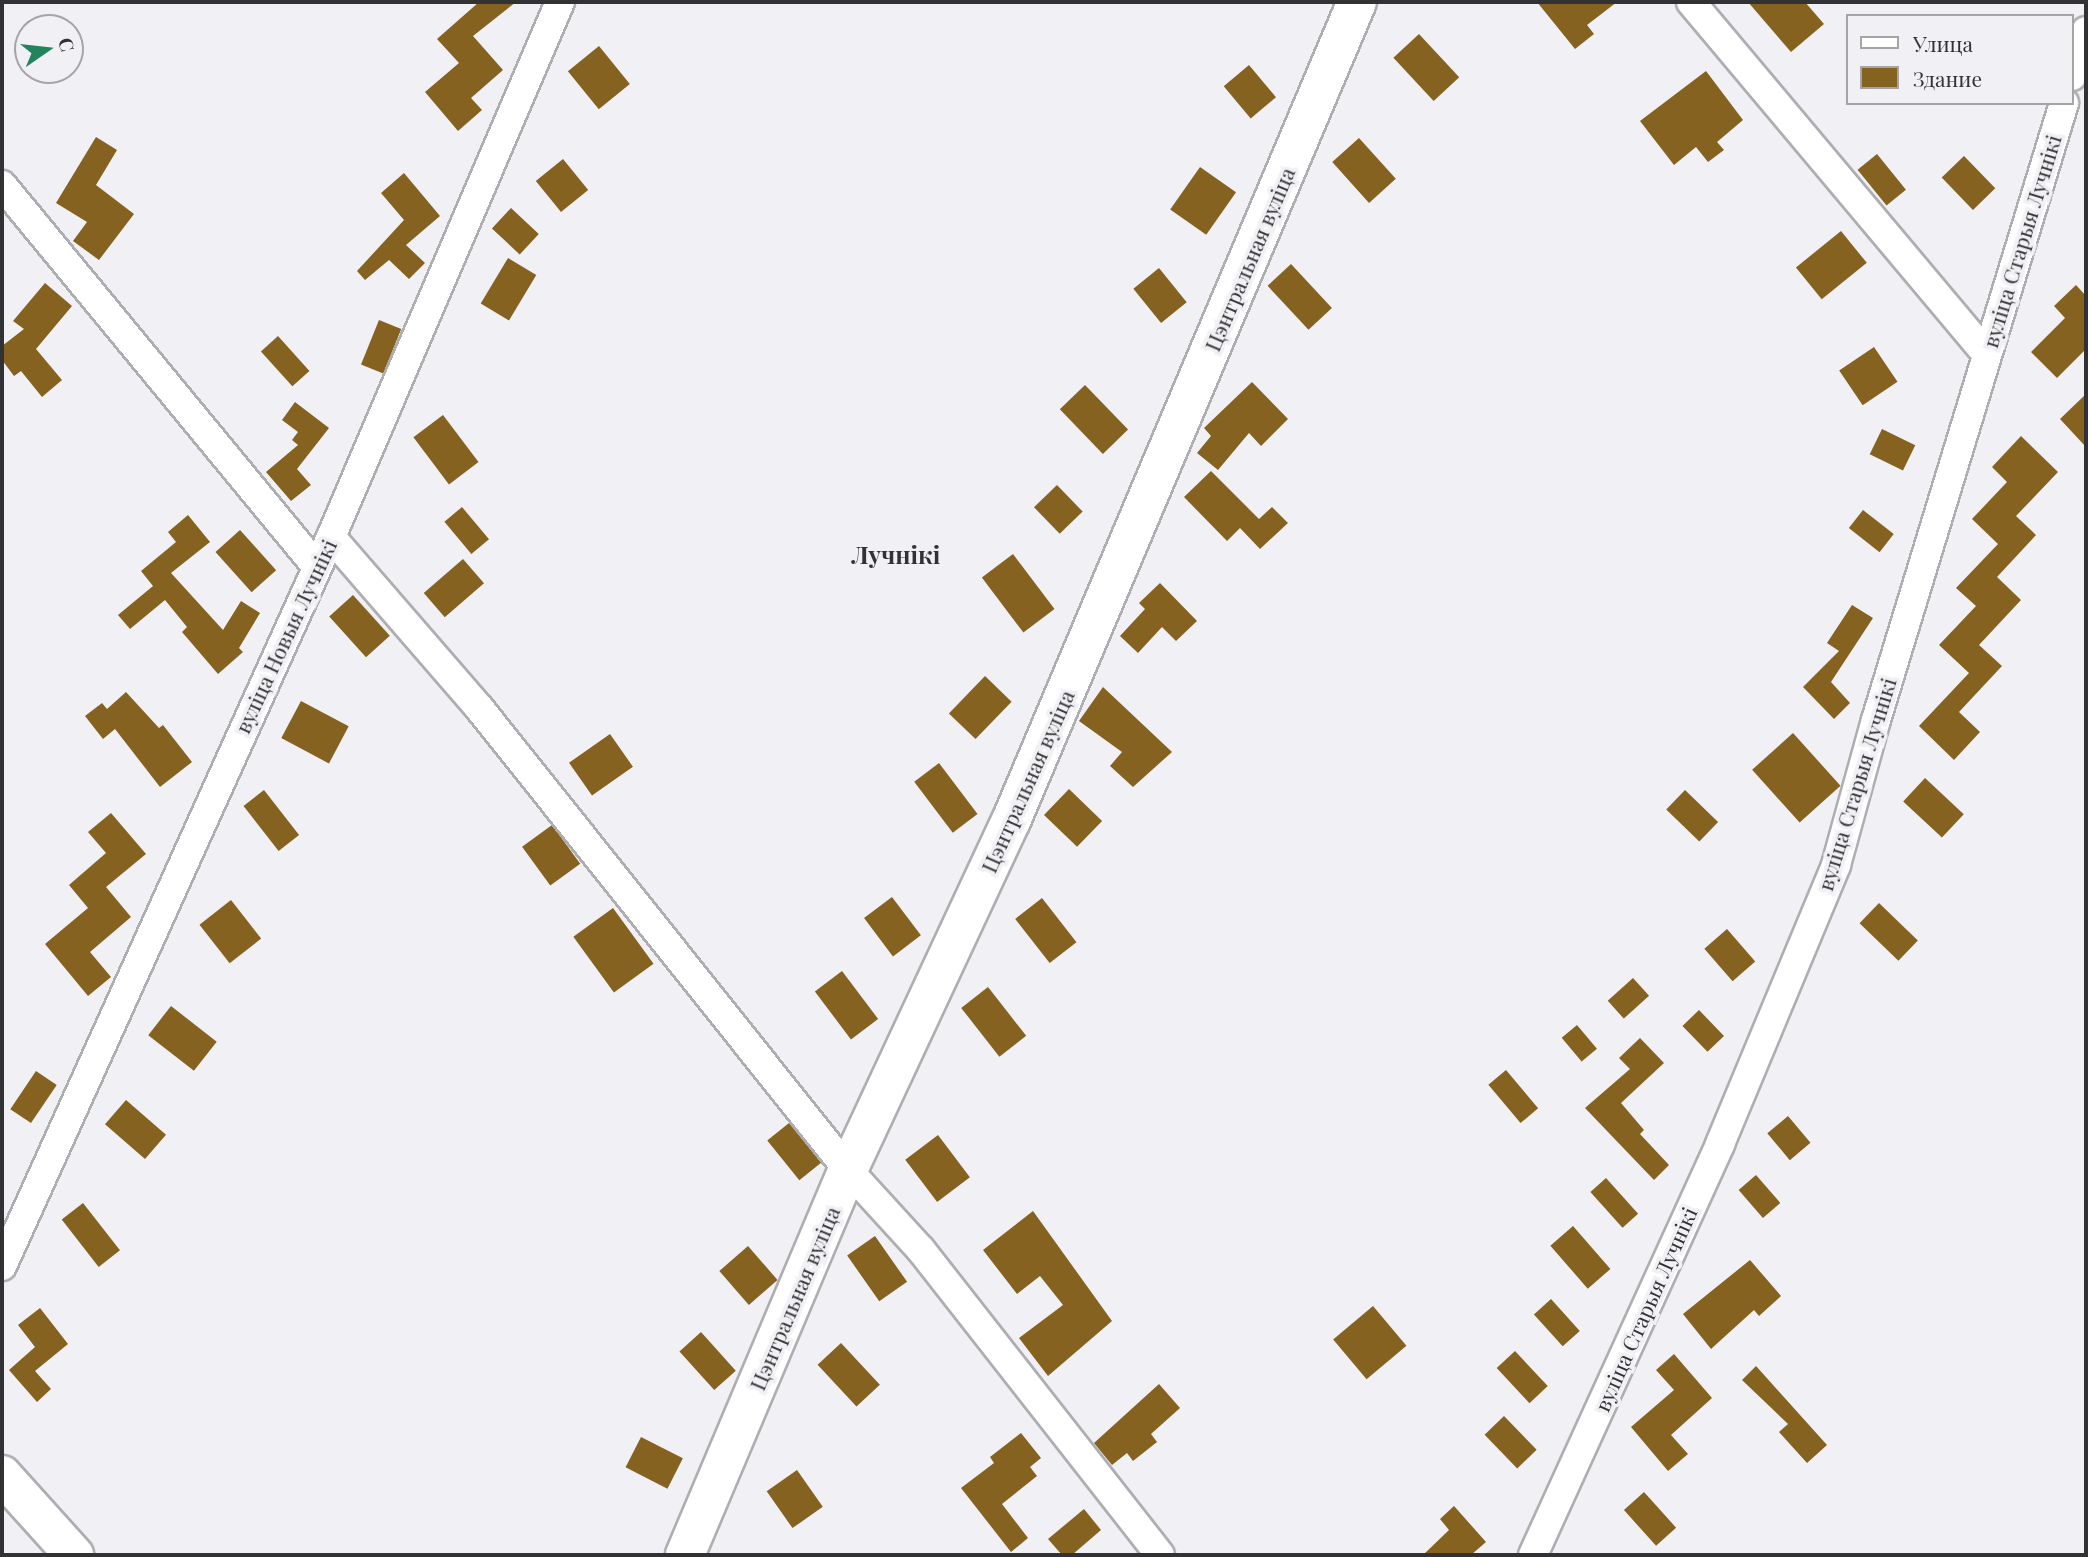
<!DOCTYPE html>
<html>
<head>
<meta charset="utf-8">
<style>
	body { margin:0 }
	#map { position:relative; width:2088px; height:1557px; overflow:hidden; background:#f1f0f5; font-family:"Playfair Display",serif }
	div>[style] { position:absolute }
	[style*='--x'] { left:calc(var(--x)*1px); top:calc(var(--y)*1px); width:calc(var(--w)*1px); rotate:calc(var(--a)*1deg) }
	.building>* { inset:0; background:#856220; transform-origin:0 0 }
	.roads { filter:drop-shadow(2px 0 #aeadb2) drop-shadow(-2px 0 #aeadb2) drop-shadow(0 2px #aeadb2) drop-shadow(0 -2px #aeadb2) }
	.street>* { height:28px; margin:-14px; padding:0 14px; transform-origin:14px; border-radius:14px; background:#fff }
	.secondary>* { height:38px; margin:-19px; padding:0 19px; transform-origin:19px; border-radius:19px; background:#fff }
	span { translate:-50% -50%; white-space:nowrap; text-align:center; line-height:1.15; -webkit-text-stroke:7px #f1f0f5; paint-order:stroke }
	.street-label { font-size:21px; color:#323234 }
	.quarter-label { font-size:24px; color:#323234; font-weight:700 }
	.frame { position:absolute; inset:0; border:4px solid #323234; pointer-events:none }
	.legend { position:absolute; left:1846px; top:14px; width:228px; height:91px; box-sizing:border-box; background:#f1f0f5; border:2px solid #a5a4a8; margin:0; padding:9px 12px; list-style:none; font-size:21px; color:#323234 }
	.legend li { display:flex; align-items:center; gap:14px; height:35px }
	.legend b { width:35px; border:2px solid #a5a4a8 }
	.north { position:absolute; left:14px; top:14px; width:70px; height:70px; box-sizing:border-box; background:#f1f0f5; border:2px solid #a5a4a8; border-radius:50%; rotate:76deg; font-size:19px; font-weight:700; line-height:28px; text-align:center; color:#323234 }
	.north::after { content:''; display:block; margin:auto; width:24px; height:32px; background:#23845c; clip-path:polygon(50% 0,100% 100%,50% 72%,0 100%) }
</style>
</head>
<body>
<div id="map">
	<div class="building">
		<div style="clip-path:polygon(479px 2px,516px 2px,473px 36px,503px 70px,471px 98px,482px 110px,458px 131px,425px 92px,459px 63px,437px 39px)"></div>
		<div style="clip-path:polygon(1537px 2px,1617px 2px,1587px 25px,1594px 34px,1575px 49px)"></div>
		<div style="clip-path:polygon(1748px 2px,1805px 2px,1824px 24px,1791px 52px)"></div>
		<div style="left:1419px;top:34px;width:59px;height:35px;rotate:47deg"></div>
		<div style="left:599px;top:46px;width:49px;height:40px;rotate:51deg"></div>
		<div style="left:1249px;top:65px;width:42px;height:33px;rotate:50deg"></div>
		<div style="clip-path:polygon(1706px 71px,1743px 120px,1717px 142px,1724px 150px,1708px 162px,1696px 147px,1674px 165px,1640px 121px)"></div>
		<div style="clip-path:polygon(96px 137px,117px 150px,96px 185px,134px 214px,99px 260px,73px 241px,87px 222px,56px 203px)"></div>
		<div style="left:1359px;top:138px;width:55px;height:36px;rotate:48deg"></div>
		<div style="left:1877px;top:154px;width:46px;height:25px;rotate:51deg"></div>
		<div style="left:1964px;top:156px;width:45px;height:31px;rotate:46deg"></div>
		<div style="left:563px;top:159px;width:40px;height:35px;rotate:51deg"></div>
		<div style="left:1200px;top:167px;width:44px;height:52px;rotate:35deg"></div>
		<div style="clip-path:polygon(404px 173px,440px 216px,406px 245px,425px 263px,409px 279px,389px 260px,365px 280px,357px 271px,404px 220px,381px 193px)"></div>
		<div style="left:511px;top:208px;width:38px;height:28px;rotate:43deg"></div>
		<div style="left:1841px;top:231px;width:41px;height:58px;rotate:51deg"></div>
		<div style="left:508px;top:258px;width:33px;height:53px;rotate:31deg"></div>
		<div style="left:1291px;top:264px;width:60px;height:32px;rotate:47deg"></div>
		<div style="left:1159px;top:268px;width:44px;height:33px;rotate:51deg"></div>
		<div style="clip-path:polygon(45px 283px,72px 306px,36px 349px,62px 380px,42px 397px,21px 371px,14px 376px,2px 360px,2px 346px,24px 329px,13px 321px)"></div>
		<div style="clip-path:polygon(2076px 285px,2086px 296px,2086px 349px,2057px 378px,2031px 352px,2065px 318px,2054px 306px)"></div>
		<div style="left:379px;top:320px;width:24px;height:48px;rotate:22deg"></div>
		<div style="left:278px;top:336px;width:47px;height:23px;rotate:48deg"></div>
		<div style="left:1874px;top:347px;width:42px;height:42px;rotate:56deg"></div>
		<div style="clip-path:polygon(1252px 382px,1288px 419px,1261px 446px,1249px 433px,1218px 470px,1197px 453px,1211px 436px,1204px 428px)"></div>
		<div style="left:1085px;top:385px;width:62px;height:35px;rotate:46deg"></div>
		<div style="clip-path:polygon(2086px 394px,2086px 447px,2060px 419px)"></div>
		<div style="clip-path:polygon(295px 402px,329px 428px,297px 469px,311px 485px,291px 501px,266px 472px,298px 445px,292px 440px,298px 432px,282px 420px)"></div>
		<div style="left:443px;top:415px;width:59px;height:37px;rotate:53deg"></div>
		<div style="left:1882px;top:429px;width:37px;height:28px;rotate:26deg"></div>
		<div style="clip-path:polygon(2021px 436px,2058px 472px,2016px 516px,2036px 535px,1997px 577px,2021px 600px,1979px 645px,2002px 666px,1959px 712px,1980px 732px,1954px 760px,1919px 726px,1969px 673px,1939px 645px,1976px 606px,1956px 588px,1998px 544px,1972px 519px,2007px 482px,1992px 467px)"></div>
		<div style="clip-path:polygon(1211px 471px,1259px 519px,1272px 507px,1288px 523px,1260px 549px,1240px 528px,1227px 541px,1184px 497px)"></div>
		<div style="left:1057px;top:485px;width:37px;height:32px;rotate:46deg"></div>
		<div style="left:462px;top:507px;width:42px;height:23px;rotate:50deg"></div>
		<div style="left:1863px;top:510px;width:39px;height:23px;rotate:38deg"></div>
		<div style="clip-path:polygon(188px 515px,210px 542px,171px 573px,223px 630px,241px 601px,260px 613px,239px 648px,243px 652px,218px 674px,182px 632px,187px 627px,165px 600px,130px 629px,118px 615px,153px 586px,141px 571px,176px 542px,168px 532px)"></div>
		<div style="left:240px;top:530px;width:54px;height:33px;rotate:48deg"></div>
		<div style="left:1013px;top:554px;width:69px;height:39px;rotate:53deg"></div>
		<div style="left:463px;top:559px;width:32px;height:52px;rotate:49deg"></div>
		<div style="clip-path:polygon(1160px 583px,1197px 621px,1176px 641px,1162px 627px,1138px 653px,1120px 636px,1145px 609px,1139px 603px)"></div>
		<div style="left:353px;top:595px;width:55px;height:32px;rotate:48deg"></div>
		<div style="clip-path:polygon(1852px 605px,1873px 618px,1831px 682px,1850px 703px,1834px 719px,1803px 687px,1839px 651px,1827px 643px)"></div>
		<div style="left:985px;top:676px;width:37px;height:52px;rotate:44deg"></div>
		<div style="clip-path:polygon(1103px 687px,1172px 752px,1133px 787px,1110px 766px,1122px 752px,1079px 721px)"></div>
		<div style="clip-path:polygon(126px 692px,159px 728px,163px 725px,192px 762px,160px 787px,115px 729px,103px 739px,85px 716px,102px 703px,107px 709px)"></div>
		<div style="left:301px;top:701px;width:54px;height:42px;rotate:28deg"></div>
		<div style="left:1793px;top:733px;width:71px;height:55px;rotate:48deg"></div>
		<div style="left:610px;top:734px;width:40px;height:50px;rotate:55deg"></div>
		<div style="left:939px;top:763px;width:64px;height:31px;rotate:53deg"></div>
		<div style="left:1925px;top:778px;width:53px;height:32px;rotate:43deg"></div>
		<div style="left:1069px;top:789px;width:46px;height:36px;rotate:44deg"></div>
		<div style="left:264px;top:790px;width:57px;height:26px;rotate:52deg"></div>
		<div style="left:1685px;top:790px;width:46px;height:27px;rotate:44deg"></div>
		<div style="clip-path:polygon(111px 813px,146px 854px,106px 887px,131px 917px,90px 952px,111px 977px,88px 996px,45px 944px,88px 908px,69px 885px,106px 853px,88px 832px)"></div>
		<div style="left:552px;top:825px;width:48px;height:37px;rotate:54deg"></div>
		<div style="left:892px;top:897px;width:48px;height:35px;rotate:53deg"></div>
		<div style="left:1042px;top:898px;width:56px;height:34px;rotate:52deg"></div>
		<div style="left:231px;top:900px;width:49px;height:40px;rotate:52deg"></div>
		<div style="left:1879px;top:903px;width:54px;height:28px;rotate:44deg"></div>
		<div style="left:613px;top:908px;width:69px;height:49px;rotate:54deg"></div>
		<div style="left:1727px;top:929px;width:43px;height:30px;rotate:49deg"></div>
		<div style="left:842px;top:971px;width:60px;height:34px;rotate:53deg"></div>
		<div style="left:1633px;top:978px;width:24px;height:34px;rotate:48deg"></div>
		<div style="left:988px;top:987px;width:62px;height:34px;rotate:52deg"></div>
		<div style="left:171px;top:1006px;width:58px;height:37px;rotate:38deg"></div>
		<div style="left:1699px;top:1010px;width:36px;height:23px;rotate:46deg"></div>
		<div style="left:1577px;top:1025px;width:31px;height:20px;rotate:50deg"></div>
		<div style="clip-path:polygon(1640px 1038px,1664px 1063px,1621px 1103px,1644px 1130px,1640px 1134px,1669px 1165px,1654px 1180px,1585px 1108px,1630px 1069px,1619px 1058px)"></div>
		<div style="left:1506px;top:1070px;width:50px;height:23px;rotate:50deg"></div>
		<div style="left:36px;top:1071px;width:25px;height:46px;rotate:34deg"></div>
		<div style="left:126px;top:1100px;width:53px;height:32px;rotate:41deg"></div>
		<div style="left:1788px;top:1116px;width:35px;height:27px;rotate:50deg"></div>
		<div style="left:789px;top:1123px;width:51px;height:28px;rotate:51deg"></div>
		<div style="left:938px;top:1135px;width:53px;height:41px;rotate:53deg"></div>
		<div style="left:1756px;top:1175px;width:37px;height:23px;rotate:49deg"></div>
		<div style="left:1606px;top:1178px;width:48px;height:21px;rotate:48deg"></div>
		<div style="left:83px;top:1203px;width:60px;height:27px;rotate:52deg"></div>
		<div style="clip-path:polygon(1033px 1211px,1112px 1321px,1048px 1376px,1019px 1338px,1063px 1305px,1040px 1276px,1017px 1294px,983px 1250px)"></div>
		<div style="left:1573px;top:1226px;width:57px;height:30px;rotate:49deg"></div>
		<div style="left:875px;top:1236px;width:56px;height:34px;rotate:55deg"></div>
		<div style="left:748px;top:1246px;width:45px;height:38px;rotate:49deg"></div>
		<div style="clip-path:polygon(1750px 1260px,1781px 1296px,1759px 1316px,1754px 1310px,1711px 1349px,1683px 1314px)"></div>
		<div style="left:1551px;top:1299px;width:43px;height:23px;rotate:48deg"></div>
		<div style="left:1373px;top:1306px;width:52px;height:52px;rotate:50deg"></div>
		<div style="clip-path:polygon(40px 1308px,68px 1344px,35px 1371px,51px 1389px,37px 1402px,9px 1370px,35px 1347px,18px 1325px)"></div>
		<div style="left:701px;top:1332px;width:52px;height:29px;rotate:48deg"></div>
		<div style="left:841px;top:1343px;width:57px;height:32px;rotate:47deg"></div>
		<div style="left:1515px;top:1351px;width:48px;height:25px;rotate:47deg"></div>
		<div style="clip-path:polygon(1674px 1354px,1712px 1398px,1671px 1435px,1688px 1454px,1668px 1471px,1631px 1427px,1674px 1390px,1656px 1370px)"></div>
		<div style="clip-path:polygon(1756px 1366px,1827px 1445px,1807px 1463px,1779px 1432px,1788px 1424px,1742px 1380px)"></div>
		<div style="clip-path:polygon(1159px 1384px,1180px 1408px,1151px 1434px,1157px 1442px,1133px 1461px,1127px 1453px,1112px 1465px,1094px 1443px)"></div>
		<div style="left:1504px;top:1416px;width:47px;height:27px;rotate:46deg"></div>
		<div style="clip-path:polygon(1021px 1433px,1041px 1458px,1030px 1467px,1037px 1476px,1002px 1504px,1028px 1538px,1011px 1552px,961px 1488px,994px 1463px,990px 1457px)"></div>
		<div style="left:641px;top:1437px;width:47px;height:34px;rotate:27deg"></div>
		<div style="left:797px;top:1470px;width:45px;height:37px;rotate:55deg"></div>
		<div style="left:1644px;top:1492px;width:48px;height:27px;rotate:48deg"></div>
		<div style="clip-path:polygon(1454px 1506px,1486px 1542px,1471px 1555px,1423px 1555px,1449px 1530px,1440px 1519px)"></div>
		<div style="clip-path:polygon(1084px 1509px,1101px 1530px,1072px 1555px,1062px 1555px,1048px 1539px)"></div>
	</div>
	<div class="roads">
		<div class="street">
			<div style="--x:1691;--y:2;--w:459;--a:50"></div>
			<div style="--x:2072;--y:76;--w:47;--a:-72.7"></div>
			<div style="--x:2;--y:185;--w:492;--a:50.5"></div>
			<div style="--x:331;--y:537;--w:228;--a:49.1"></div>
			<div style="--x:480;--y:709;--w:590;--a:51.4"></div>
			<div style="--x:848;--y:1170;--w:108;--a:47.6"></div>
			<div style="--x:921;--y:1250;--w:387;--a:51.9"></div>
			<div style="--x:2;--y:1266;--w:800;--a:-65.71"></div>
			<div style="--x:331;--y:537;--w:582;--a:-66.83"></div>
			<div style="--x:1533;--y:1555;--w:452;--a:-65.5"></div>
			<div style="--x:1720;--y:1144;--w:302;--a:-67.4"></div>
			<div style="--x:1836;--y:865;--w:150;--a:-74.6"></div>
			<div style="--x:1876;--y:720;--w:645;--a:-73.05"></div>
		</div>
		<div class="secondary">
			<div style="--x:2;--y:1475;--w:108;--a:48"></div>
			<div style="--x:685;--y:1555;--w:418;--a:-67.1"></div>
			<div style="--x:848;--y:1170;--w:385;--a:-65"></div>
			<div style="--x:1011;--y:821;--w:889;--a:-67.1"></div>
		</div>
	</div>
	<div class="street-label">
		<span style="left:2021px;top:241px;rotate:-73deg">вуліца Старыя Лучнікі</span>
		<span style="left:1249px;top:259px;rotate:-67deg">Цэнтральная вуліца</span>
		<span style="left:285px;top:636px;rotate:-65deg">вуліца Новыя Лучнікі</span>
		<span style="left:1027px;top:781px;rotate:-66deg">Цэнтральная вуліца</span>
		<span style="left:1856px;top:784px;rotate:-73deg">вуліца Старыя Лучнікі</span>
		<span style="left:794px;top:1298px;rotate:-67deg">Цэнтральная вуліца</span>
		<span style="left:1645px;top:1309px;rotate:-66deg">вуліца Старыя Лучнікі</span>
	</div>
	<div class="quarter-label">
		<span style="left:896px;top:555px">Лучнікі</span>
	</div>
	<div class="frame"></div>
	<ul class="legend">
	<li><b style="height:9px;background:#fff"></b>Улица</li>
	<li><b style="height:19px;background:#856220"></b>Здание</li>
	</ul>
	<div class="north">С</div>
</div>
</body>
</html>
